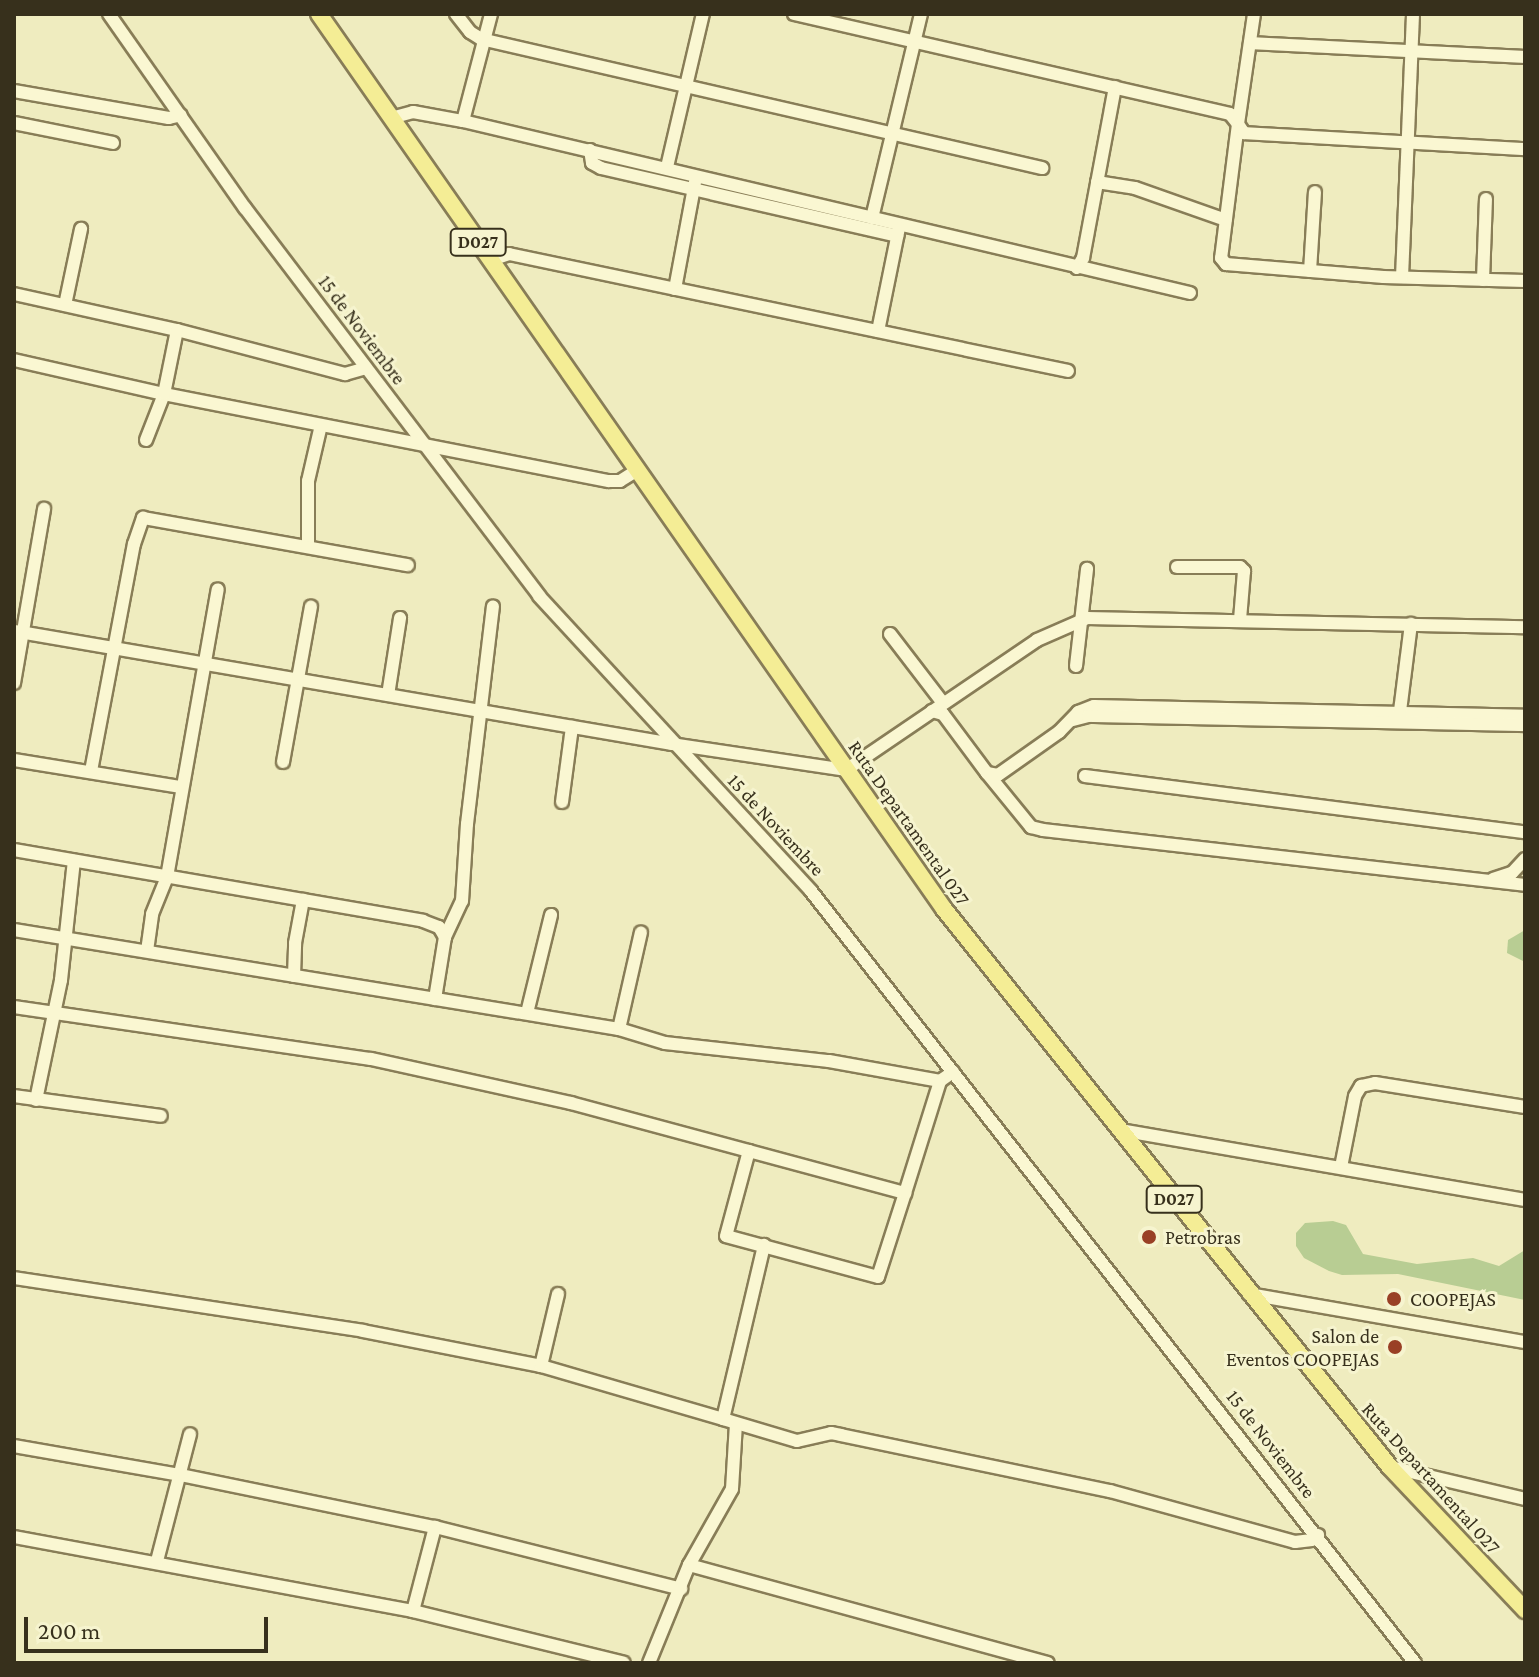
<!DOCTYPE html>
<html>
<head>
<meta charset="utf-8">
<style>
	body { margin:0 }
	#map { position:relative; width:1539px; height:1677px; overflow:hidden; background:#efecbf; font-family:"Crimson Pro",serif }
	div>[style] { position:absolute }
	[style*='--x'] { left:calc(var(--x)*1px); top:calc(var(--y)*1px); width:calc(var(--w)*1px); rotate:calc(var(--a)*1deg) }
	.green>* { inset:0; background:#b8cd93 }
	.roads { filter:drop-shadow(2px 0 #887d57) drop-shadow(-2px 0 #887d57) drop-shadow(0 2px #887d57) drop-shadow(0 -2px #887d57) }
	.minor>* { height:12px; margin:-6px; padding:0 6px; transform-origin:6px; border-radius:6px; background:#faf7d2 }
	.major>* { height:16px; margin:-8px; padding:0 8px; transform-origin:8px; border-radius:8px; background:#f4ed95 }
	.dots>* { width:22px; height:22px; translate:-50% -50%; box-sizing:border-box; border:4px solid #f6f4cf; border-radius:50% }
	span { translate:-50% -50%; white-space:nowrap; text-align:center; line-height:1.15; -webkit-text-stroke:6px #f6f4cf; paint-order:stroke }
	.shield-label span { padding:2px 6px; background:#f6f4cf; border:2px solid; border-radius:6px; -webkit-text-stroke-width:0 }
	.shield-label { font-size:18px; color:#37301c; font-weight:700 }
	.street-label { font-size:20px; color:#37301c }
	.poi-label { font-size:20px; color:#37301c }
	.left { translate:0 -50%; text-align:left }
	.right { translate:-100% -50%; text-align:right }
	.frame { position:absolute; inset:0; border:16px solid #37301c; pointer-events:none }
	.scale { position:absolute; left:24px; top:1617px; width:244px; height:36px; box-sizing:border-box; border:4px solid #37301c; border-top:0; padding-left:10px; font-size:24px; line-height:28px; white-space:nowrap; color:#37301c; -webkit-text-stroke:6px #f6f4cf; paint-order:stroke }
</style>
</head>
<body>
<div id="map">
	<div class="green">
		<div style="clip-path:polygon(1525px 930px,1525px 962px,1507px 953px,1508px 940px)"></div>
		<div style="clip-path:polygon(1333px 1221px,1346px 1225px,1363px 1254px,1417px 1264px,1473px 1258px,1499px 1266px,1525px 1250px,1525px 1300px,1398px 1274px,1342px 1275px,1329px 1271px,1304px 1258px,1296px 1246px,1296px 1233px,1305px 1223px)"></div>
	</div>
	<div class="roads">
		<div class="minor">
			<div style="--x:109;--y:14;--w:237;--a:55"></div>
			<div style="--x:245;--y:208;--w:487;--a:52.8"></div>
			<div style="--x:539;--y:596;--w:401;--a:47.3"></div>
			<div style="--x:811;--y:891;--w:980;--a:51.96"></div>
			<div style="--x:456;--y:14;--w:23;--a:52"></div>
			<div style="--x:470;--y:32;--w:13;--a:32"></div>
			<div style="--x:481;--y:39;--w:576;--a:12.95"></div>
			<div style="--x:794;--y:14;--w:447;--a:12.9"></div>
			<div style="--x:1230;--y:114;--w:13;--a:51"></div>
			<div style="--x:1238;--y:124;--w:135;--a:97.2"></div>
			<div style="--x:1221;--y:258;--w:8;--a:50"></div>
			<div style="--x:1226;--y:264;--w:158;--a:4.7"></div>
			<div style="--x:1383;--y:277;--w:142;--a:1.6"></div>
			<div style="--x:1254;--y:14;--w:111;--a:98.3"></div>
			<div style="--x:1238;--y:124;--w:11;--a:56"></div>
			<div style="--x:1244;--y:133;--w:281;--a:3.3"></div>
			<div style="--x:1250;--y:43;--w:275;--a:2.9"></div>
			<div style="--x:14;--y:91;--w:157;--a:9.9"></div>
			<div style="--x:169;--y:118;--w:12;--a:-14"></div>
			<div style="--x:391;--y:118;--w:23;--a:-15"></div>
			<div style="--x:413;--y:112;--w:51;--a:10.2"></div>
			<div style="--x:463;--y:121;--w:747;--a:13.31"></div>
			<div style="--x:463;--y:121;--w:111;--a:-75.3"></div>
			<div style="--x:14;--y:123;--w:101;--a:11.4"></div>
			<div style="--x:590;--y:150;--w:13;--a:81"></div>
			<div style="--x:592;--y:163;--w:10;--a:29"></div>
			<div style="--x:601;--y:168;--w:304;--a:12.9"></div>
			<div style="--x:667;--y:167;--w:157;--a:-76.8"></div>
			<div style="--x:1097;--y:182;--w:38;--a:9"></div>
			<div style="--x:1135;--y:188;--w:96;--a:19.4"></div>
			<div style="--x:872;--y:218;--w:210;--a:-76.5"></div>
			<div style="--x:491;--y:260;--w:19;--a:-18"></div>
			<div style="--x:509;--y:254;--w:571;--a:11.82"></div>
			<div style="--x:1077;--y:268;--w:12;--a:-59"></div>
			<div style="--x:1083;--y:258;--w:174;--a:-79.4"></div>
			<div style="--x:1310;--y:271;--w:79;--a:-86.4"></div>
			<div style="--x:1402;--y:277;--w:263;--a:-87.6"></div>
			<div style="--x:1483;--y:280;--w:81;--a:-87.9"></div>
			<div style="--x:675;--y:289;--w:109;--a:-79.4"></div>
			<div style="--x:14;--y:294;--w:167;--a:12.5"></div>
			<div style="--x:177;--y:330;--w:174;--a:14.7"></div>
			<div style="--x:345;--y:374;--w:22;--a:-16"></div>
			<div style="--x:65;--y:305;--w:78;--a:-78.1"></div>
			<div style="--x:878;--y:331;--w:105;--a:-78.5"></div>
			<div style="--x:14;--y:360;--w:154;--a:12.8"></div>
			<div style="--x:164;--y:394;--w:453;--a:11.1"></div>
			<div style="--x:609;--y:481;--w:11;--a:0"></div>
			<div style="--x:620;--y:481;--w:19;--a:-32"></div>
			<div style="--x:146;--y:440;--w:49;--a:-68.6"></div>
			<div style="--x:164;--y:394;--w:65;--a:-78.5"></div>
			<div style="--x:308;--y:547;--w:66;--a:-90"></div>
			<div style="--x:308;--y:481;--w:57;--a:-76.9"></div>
			<div style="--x:1177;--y:567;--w:63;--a:0"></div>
			<div style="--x:1240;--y:567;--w:6;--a:45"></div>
			<div style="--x:1244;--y:571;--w:49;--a:94.7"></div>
			<div style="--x:14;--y:631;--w:668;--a:9.74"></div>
			<div style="--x:672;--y:744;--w:176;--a:8.5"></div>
			<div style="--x:846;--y:770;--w:231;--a:-34.2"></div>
			<div style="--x:1037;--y:640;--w:55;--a:-23.7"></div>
			<div style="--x:1087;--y:618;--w:438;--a:1.2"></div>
			<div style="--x:890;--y:634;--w:87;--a:52.5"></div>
			<div style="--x:1076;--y:666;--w:98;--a:-83.5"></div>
			<div style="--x:14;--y:683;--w:177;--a:-80.2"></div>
			<div style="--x:388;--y:695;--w:78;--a:-81.1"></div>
			<div style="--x:932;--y:711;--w:11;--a:15"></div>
			<div style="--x:943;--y:714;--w:74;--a:53.3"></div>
			<div style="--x:987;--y:773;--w:11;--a:10"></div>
			<div style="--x:998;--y:775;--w:75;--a:-35.2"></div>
			<div style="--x:1059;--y:732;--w:28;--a:-46"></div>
			<div style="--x:1078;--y:712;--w:17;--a:-21"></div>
			<div style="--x:1094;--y:706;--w:431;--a:1.3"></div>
			<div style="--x:1399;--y:719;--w:96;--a:-82.8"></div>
			<div style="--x:1073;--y:720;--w:16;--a:-15"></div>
			<div style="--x:1088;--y:716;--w:437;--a:1.2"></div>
			<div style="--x:14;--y:760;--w:168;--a:9.2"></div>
			<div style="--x:283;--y:762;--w:158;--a:-79.8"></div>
			<div style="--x:91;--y:771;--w:231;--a:-79.3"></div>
			<div style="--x:134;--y:544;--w:28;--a:-71"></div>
			<div style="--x:143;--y:518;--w:269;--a:10.1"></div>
			<div style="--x:987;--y:773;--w:70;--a:50.8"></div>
			<div style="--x:1031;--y:827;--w:12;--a:14"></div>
			<div style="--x:1043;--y:830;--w:485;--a:6.5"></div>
			<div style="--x:1085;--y:776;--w:444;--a:7.3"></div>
			<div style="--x:562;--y:802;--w:76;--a:-82.4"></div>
			<div style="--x:14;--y:850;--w:415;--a:9.8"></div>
			<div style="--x:423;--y:921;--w:17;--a:21"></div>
			<div style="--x:439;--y:927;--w:12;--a:59"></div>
			<div style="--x:445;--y:937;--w:63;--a:99.2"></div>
			<div style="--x:1493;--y:879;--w:20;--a:-18"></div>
			<div style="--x:1512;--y:873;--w:19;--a:-47"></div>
			<div style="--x:14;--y:930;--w:613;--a:9.29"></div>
			<div style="--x:619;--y:1029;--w:48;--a:16.9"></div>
			<div style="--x:665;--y:1043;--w:165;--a:6.3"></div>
			<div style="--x:829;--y:1061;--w:113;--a:10.2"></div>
			<div style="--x:940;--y:1081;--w:16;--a:-35"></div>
			<div style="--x:445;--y:937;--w:40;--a:-65"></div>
			<div style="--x:462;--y:901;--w:77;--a:-86.3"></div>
			<div style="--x:467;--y:824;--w:219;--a:-83.2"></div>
			<div style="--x:147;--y:951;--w:37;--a:-82"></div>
			<div style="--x:152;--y:914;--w:40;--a:-68"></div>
			<div style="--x:167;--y:877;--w:292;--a:-80"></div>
			<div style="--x:294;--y:976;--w:33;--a:-88"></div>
			<div style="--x:295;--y:943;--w:44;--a:-79.5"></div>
			<div style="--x:14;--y:1007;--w:361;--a:8.3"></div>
			<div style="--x:371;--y:1059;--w:205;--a:12.4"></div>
			<div style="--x:571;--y:1103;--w:184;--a:15.1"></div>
			<div style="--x:749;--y:1151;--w:162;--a:15.1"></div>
			<div style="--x:905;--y:1193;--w:88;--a:107.8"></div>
			<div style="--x:878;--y:1277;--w:157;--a:-164.9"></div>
			<div style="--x:726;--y:1236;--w:88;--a:-74.9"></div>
			<div style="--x:527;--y:1013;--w:101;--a:-76.2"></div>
			<div style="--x:619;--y:1029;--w:99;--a:-77.2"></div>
			<div style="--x:14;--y:1096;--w:148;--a:7.7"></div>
			<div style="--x:36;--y:1100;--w:123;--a:-78.2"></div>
			<div style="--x:61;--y:980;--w:120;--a:-83.8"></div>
			<div style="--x:1120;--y:1130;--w:411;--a:9.8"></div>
			<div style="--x:1341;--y:1167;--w:72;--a:-78.8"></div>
			<div style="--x:1355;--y:1096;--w:12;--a:-59"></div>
			<div style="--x:1361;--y:1086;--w:14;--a:-12"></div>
			<div style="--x:1375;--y:1083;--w:152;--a:9.1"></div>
			<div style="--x:905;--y:1193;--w:117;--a:-72.6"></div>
			<div style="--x:14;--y:1278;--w:353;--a:8.6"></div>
			<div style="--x:363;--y:1331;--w:181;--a:11.1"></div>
			<div style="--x:541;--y:1366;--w:190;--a:16.2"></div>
			<div style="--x:723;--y:1419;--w:179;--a:-76.7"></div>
			<div style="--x:1249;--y:1294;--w:280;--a:9.9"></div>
			<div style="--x:541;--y:1366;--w:74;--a:-76.7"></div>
			<div style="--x:723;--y:1419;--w:77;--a:16.6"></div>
			<div style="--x:797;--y:1441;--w:35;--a:-13"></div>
			<div style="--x:831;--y:1433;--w:10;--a:11"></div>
			<div style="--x:841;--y:1435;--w:275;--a:11.8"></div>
			<div style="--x:1110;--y:1491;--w:192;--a:15.4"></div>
			<div style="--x:1295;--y:1542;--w:17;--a:-7"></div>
			<div style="--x:1312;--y:1540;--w:8;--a:-40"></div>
			<div style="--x:14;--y:1446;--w:169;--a:9.9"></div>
			<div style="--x:181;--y:1475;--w:259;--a:11.6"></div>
			<div style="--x:435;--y:1527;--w:254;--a:14.1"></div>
			<div style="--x:1390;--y:1467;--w:139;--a:13.3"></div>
			<div style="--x:14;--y:1537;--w:406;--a:10.5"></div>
			<div style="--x:413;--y:1611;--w:217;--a:13.8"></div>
			<div style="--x:157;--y:1561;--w:131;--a:-75.4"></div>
			<div style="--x:689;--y:1565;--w:372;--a:15.3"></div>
			<div style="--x:413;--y:1611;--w:87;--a:-75.3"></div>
			<div style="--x:649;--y:1663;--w:106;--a:-67.8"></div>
			<div style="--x:689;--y:1565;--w:87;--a:-60.5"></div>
			<div style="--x:732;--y:1489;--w:65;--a:-86.5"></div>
		</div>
		<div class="major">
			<div style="--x:319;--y:14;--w:1092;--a:55.07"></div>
			<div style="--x:944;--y:909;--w:714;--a:51.37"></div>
			<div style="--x:1390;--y:1467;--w:197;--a:46.6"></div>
		</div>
	</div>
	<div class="dots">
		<div style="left:1149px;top:1237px;background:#994025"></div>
		<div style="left:1394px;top:1299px;background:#994025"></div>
		<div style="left:1395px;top:1347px;background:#994025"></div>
	</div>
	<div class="shield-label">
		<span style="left:478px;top:242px">D027</span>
		<span style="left:1174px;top:1199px">D027</span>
	</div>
	<div class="street-label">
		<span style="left:362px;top:330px;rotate:53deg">15 de Noviembre</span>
		<span style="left:909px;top:823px;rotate:55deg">Ruta Departamental 027</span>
		<span style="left:776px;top:825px;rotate:47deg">15 de Noviembre</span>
		<span style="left:1271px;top:1444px;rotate:52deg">15 de Noviembre</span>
		<span style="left:1431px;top:1478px;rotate:48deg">Ruta Departamental 027</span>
	</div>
	<div class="poi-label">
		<span class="left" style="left:1165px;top:1237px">Petrobras</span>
		<span class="left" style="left:1410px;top:1299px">COOPEJAS</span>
		<span class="right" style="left:1379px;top:1348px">Salon de<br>Eventos COOPEJAS</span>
	</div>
	<div class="frame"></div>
	<div class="scale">200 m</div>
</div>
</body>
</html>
